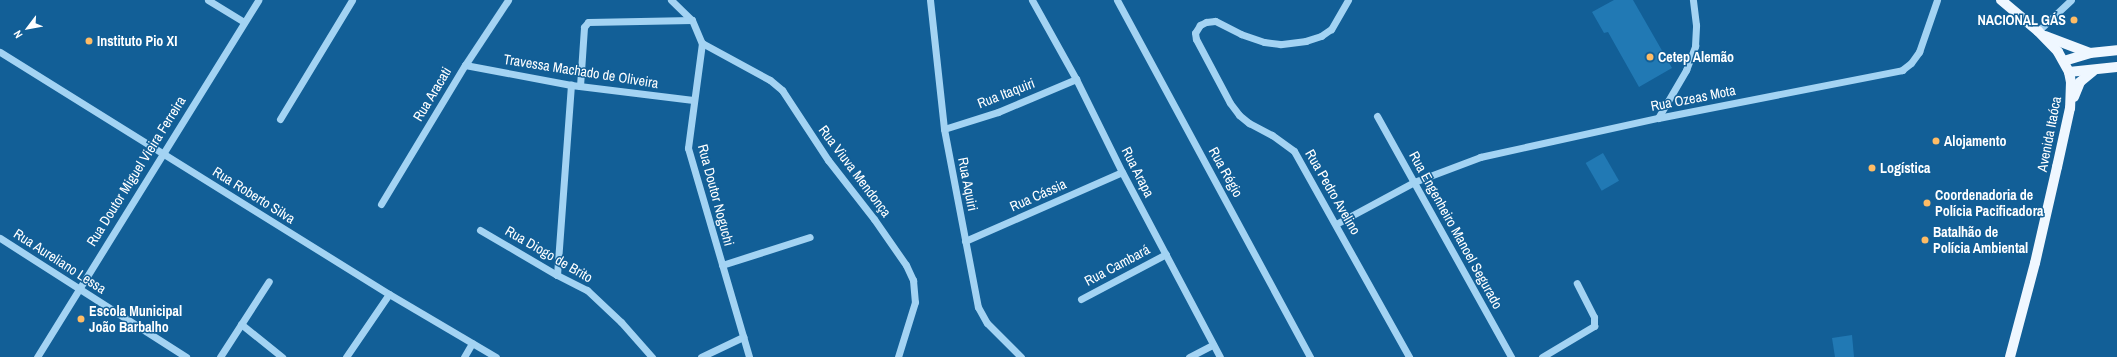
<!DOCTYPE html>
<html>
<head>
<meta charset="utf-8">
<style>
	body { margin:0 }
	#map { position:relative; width:2117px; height:357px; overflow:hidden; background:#125f97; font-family:"Archivo Narrow",sans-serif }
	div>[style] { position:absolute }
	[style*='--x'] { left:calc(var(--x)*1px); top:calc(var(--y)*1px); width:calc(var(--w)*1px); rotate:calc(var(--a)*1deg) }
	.green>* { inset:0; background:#2179b4; transform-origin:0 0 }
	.minor>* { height:7px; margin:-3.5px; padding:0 3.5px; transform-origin:3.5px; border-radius:3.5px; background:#a3d3f3 }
	.major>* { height:10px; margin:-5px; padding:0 5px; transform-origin:5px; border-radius:5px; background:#eff7ff }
	.dots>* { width:11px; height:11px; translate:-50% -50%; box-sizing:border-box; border:2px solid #125f97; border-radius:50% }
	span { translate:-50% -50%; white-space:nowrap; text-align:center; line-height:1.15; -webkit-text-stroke:3px #125f97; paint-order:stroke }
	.poi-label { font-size:14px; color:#fff; font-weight:700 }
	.right { translate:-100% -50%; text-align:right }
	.left { translate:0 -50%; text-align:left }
	.street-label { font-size:14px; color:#fff }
	.north { position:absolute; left:8px; top:8px; width:40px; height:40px; -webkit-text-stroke:3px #125f97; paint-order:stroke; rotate:238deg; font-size:11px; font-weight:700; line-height:16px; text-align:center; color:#fff }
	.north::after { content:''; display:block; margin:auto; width:14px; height:18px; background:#fff; clip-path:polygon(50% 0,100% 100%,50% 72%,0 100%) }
</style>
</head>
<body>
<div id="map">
	<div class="green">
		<div style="clip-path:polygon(1614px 0,1633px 0,1672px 68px,1639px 87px,1608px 32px,1604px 33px,1592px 12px)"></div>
		<div style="left:1603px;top:153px;width:32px;height:20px;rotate:60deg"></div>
		<div style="clip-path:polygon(1852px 335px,1854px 357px,1835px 357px,1832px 338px)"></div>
	</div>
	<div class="minor">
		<div style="--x:208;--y:0;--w:42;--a:31.4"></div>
		<div style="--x:671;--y:0;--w:29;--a:44"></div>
		<div style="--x:692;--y:20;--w:25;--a:67"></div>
		<div style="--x:702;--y:43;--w:106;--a:97.6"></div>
		<div style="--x:688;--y:148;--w:218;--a:73.7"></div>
		<div style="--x:930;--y:0;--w:130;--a:83.8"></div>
		<div style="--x:944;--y:129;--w:181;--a:79.2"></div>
		<div style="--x:978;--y:307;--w:18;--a:61"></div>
		<div style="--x:987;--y:323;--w:48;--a:45"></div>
		<div style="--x:1032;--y:0;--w:90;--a:60.9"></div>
		<div style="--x:1076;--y:79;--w:104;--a:63.7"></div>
		<div style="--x:1122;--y:172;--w:209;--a:62.1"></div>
		<div style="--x:1117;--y:0;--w:406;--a:61.6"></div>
		<div style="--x:1348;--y:0;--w:34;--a:120"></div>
		<div style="--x:1331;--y:29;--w:12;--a:145"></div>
		<div style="--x:1321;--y:36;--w:16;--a:162"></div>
		<div style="--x:1306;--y:41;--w:26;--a:173"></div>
		<div style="--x:1280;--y:44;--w:16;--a:-173"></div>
		<div style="--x:1264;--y:42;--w:24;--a:-161"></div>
		<div style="--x:1241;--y:34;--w:29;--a:-153"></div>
		<div style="--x:1215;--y:21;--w:9;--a:174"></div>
		<div style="--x:1206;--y:22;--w:7;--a:153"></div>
		<div style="--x:1200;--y:25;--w:9;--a:122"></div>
		<div style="--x:1195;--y:33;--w:6;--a:81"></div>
		<div style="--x:1196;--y:39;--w:72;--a:62"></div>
		<div style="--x:1230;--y:103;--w:15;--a:53"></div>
		<div style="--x:1239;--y:115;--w:13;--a:39"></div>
		<div style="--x:1249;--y:123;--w:26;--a:28"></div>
		<div style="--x:1272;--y:135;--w:27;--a:36"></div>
		<div style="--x:1294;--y:151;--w:236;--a:60.8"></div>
		<div style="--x:2038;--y:31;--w:45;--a:-43.2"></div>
		<div style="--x:702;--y:43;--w:77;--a:28.6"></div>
		<div style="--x:770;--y:80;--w:16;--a:40"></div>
		<div style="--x:782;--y:90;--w:84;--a:56.7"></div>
		<div style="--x:828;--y:160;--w:75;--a:52.1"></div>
		<div style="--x:874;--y:219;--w:56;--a:55.2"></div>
		<div style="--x:906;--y:265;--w:17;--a:65"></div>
		<div style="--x:913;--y:280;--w:22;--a:85"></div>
		<div style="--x:915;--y:302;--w:58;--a:107.2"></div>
		<div style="--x:0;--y:52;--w:458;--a:31.9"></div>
		<div style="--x:389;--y:294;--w:124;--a:30.5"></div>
		<div style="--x:465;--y:65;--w:108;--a:10.7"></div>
		<div style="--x:571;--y:85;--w:123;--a:7"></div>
		<div style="--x:580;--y:86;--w:59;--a:-86.1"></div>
		<div style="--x:584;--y:27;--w:6;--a:-51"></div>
		<div style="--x:588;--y:22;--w:104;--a:-1.1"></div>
		<div style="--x:1377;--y:116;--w:276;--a:60.9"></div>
		<div style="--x:1658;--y:118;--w:56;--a:-59.7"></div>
		<div style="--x:1686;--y:70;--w:26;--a:-69"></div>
		<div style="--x:1695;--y:46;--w:21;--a:-87"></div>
		<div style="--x:1696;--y:25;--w:25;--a:-97"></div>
		<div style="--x:280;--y:119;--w:139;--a:-58.8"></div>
		<div style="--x:944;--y:129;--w:57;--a:-17.5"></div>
		<div style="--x:998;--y:112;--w:85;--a:-22.9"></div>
		<div style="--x:381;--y:204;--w:162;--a:-58.9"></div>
		<div style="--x:465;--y:65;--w:78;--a:-56.5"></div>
		<div style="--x:1336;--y:224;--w:89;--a:-28.3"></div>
		<div style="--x:1414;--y:182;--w:71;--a:-20.7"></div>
		<div style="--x:1480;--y:157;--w:182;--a:-12.4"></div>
		<div style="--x:1658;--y:118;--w:249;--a:-11.1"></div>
		<div style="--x:1902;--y:70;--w:11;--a:-38"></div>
		<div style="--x:1911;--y:63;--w:14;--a:-54"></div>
		<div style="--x:1919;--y:52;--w:55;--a:-70.9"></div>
		<div style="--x:480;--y:230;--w:89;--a:30.3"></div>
		<div style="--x:557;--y:275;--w:34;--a:27"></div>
		<div style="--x:587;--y:290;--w:47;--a:43.3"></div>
		<div style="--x:621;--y:322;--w:47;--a:48.5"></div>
		<div style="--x:0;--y:238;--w:221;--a:32.6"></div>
		<div style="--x:965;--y:241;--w:171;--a:-23.7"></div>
		<div style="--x:722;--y:265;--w:92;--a:-17.7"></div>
		<div style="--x:557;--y:275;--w:191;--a:-85.8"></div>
		<div style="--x:1081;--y:299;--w:96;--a:-27.9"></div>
		<div style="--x:241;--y:324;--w:53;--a:38.8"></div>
		<div style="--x:37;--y:357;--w:420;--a:-58.2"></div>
		<div style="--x:220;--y:357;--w:90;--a:-57.2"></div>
		<div style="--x:346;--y:357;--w:76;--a:-55.7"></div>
		<div style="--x:464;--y:357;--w:16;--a:-60"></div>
		<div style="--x:701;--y:357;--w:47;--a:-25.5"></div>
		<div style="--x:1189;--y:357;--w:27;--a:-27"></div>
		<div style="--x:1542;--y:357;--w:61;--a:-30.8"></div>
		<div style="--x:1594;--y:326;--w:9;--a:-90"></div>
		<div style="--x:1594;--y:317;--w:38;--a:-117"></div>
	</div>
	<div class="major">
		<div style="--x:2001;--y:0;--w:48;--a:40"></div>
		<div style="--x:2038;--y:31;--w:29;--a:46"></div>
		<div style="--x:2058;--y:52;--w:23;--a:61"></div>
		<div style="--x:2069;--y:72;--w:10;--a:79"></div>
		<div style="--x:2071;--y:82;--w:26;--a:92"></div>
		<div style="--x:2070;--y:108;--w:60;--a:102.4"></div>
		<div style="--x:2057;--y:167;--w:98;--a:102.9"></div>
		<div style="--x:2035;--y:263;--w:97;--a:104.9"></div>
		<div style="--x:2045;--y:36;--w:48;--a:20.7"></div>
		<div style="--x:2064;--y:61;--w:27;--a:-17"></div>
		<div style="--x:2090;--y:53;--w:27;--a:-6"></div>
		<div style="--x:2069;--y:72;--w:48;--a:-5.9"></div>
		<div style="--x:2074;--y:97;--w:16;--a:-68"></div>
		<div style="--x:2080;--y:82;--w:17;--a:-40"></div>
	</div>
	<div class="dots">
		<div style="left:2074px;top:20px;background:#ffbc65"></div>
		<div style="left:89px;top:41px;background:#ffbc65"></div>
		<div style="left:1650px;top:57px;background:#ffbc65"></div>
		<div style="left:1936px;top:141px;background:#ffbc65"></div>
		<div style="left:1872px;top:168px;background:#ffbc65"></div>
		<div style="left:1927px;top:203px;background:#ffbc65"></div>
		<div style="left:1925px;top:240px;background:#ffbc65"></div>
		<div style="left:81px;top:319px;background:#ffbc65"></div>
	</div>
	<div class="poi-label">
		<span class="right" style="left:2066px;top:20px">NACIONAL GÁS</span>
		<span class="left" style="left:97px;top:41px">Instituto Pio XI</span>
		<span class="left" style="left:1658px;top:57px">Cetep Alemão</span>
		<span class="left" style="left:1944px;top:141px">Alojamento</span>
		<span class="left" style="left:1880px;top:168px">Logística</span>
		<span class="left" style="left:1935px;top:203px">Coordenadoria de<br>Polícia Pacificadora</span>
		<span class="left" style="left:1933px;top:240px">Batalhão de<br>Polícia Ambiental</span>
		<span class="left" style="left:89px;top:319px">Escola Municipal<br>João Barbalho</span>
	</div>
	<div class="street-label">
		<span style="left:581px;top:71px;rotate:9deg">Travessa Machado de Oliveira</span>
		<span style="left:1006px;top:93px;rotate:-21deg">Rua Itaquiri</span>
		<span style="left:432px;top:94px;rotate:-59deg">Rua Aracati</span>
		<span style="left:1693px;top:98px;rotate:-11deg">Rua Ozeas Mota</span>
		<span style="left:2049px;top:134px;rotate:-79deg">Avenida Itaóca</span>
		<span style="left:136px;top:171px;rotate:-58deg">Rua Doutor Miguel Vieira Ferreira</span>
		<span style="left:855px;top:171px;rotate:53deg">Rua Viuva Mendonça</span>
		<span style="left:1138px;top:172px;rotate:63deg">Rua Arapa</span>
		<span style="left:1226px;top:172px;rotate:61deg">Rua Régio</span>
		<span style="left:968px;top:184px;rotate:79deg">Rua Aquiri</span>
		<span style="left:1333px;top:192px;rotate:60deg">Rua Pedro Avelino</span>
		<span style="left:254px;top:195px;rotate:32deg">Rua Roberto Silva</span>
		<span style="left:716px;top:195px;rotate:75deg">Rua Doutor Noguchi</span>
		<span style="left:1038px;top:195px;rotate:-24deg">Rua Cássia</span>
		<span style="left:1456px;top:230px;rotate:61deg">Rua Engenheiro Manoel Segurado</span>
		<span style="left:549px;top:254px;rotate:30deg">Rua Diogo de Brito</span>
		<span style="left:60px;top:261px;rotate:33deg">Rua Aureliano Lessa</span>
		<span style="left:1117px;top:265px;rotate:-28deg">Rua Cambará</span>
	</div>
	<div class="north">N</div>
</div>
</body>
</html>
